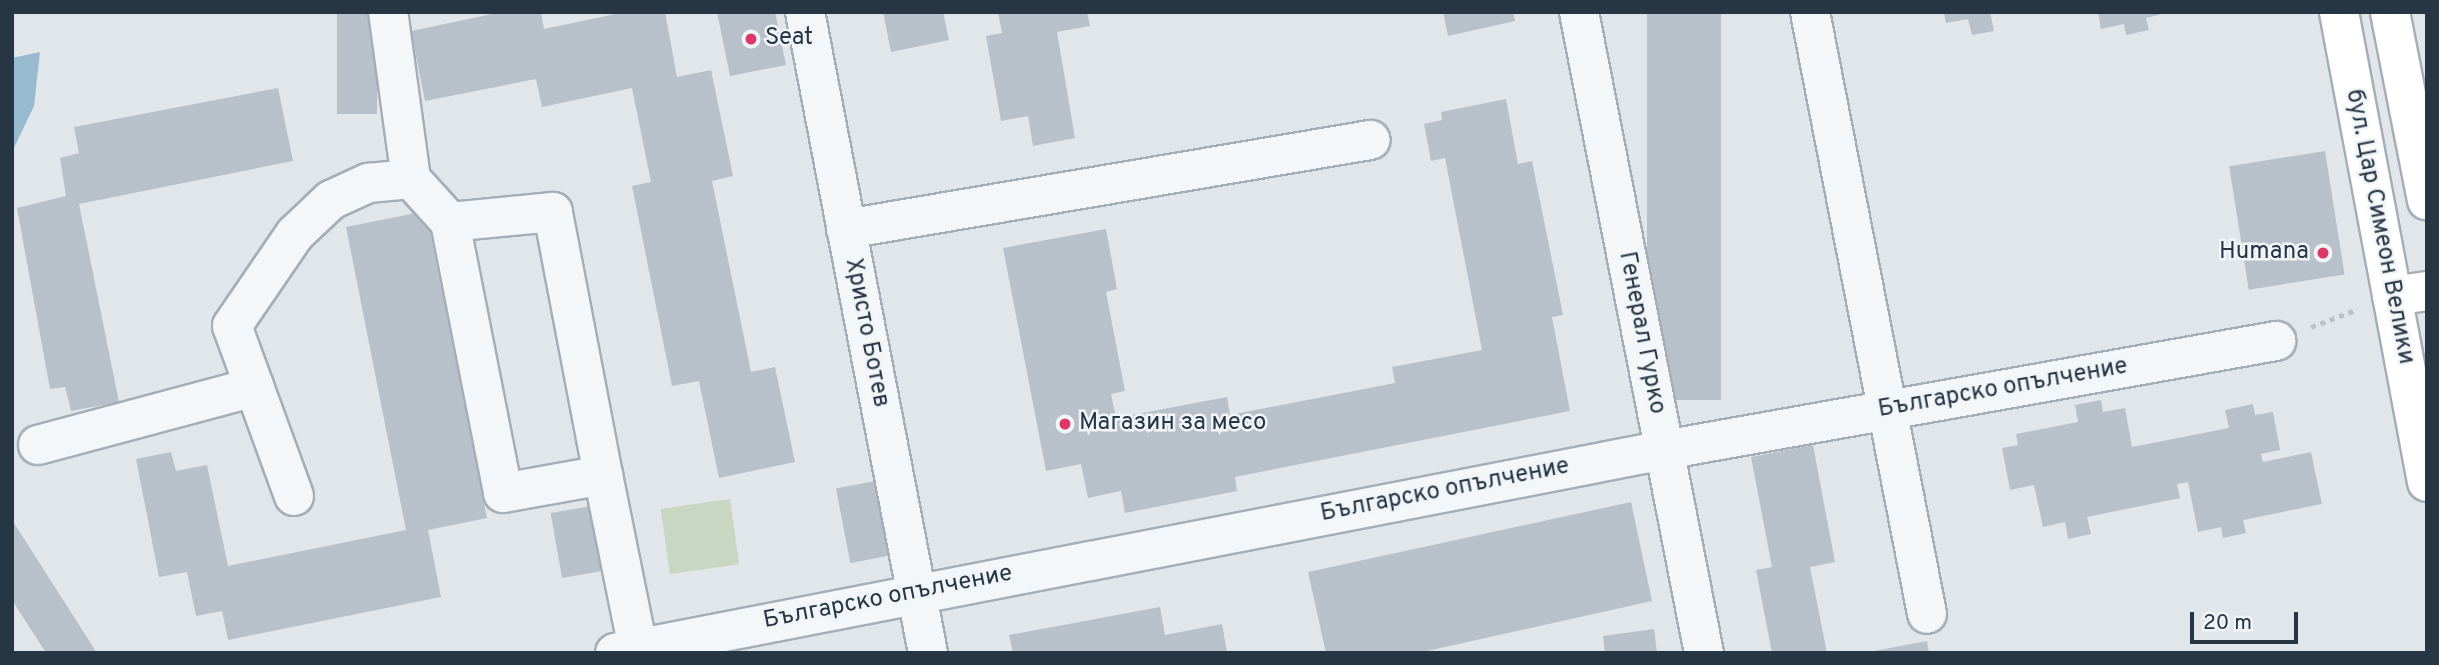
<!DOCTYPE html>
<html>
<head>
<meta charset="utf-8">
<style>
	body { margin:0 }
	#map { position:relative; width:2439px; height:665px; overflow:hidden; background:#e1e6eb; font-family:Overpass,sans-serif }
	div>[style] { position:absolute }
	[style*='--x'] { left:calc(var(--x)*1px); top:calc(var(--y)*1px); width:calc(var(--w)*1px); rotate:calc(var(--a)*1deg) }
	.green>* { inset:0; background:#c9d6c1; transform-origin:0 0 }
	.water>* { inset:0; background:#98bacf }
	.building>* { inset:0; background:#b8c0ca; transform-origin:0 0 }
	.path>* { height:4.5px; margin-top:-2.25px; transform-origin:0; background:repeating-linear-gradient(90deg,#bbc1c7 0 5px,transparent 0 10px) }
	.roads { filter:drop-shadow(2px 0 #a5aeb6) drop-shadow(-2px 0 #a5aeb6) drop-shadow(0 2px #a5aeb6) drop-shadow(0 -2px #a5aeb6) }
	.minor>* { height:38px; margin:-19px; padding:0 19px; transform-origin:19px; border-radius:19px; background:#f4f7f9 }
	.major>* { height:38px; margin:-19px; padding:0 19px; transform-origin:19px; border-radius:19px; background:#fff }
	.dots>* { width:19px; height:19px; translate:-50% -50%; box-sizing:border-box; border:4px solid #f1f5f8; border-radius:50% }
	span { translate:-50% -50%; white-space:nowrap; text-align:center; line-height:1.15; -webkit-text-stroke:5px #f1f5f8; paint-order:stroke }
	.poi-label { font-size:24px; color:#273645 }
	.left { translate:0 -50%; text-align:left }
	.right { translate:-100% -50%; text-align:right }
	.street-label { font-size:24px; color:#273645 }
	.frame { position:absolute; inset:0; border:14px solid #273645; pointer-events:none }
	.scale { position:absolute; left:2190px; top:612px; width:108px; height:32px; box-sizing:border-box; border:4px solid #273645; border-top:0; padding-left:9px; font-size:21px; line-height:24px; white-space:nowrap; color:#273645; -webkit-text-stroke:5px #f1f5f8; paint-order:stroke }
</style>
</head>
<body>
<div id="map">
	<div class="green">
		<div style="left:730px;top:499px;width:66px;height:70px;rotate:82deg"></div>
	</div>
	<div class="water">
		<div style="clip-path:polygon(40px 52px,34px 106px,12px 152px,12px 58px)"></div>
	</div>
	<div class="building">
		<div style="left:337px;top:12px;width:40px;height:102px"></div>
		<div style="clip-path:polygon(502px 12px,541px 12px,544px 29px,625px 12px,665px 12px,677px 77px,711px 70px,733px 176px,712px 181px,751px 372px,775px 367px,795px 462px,719px 478px,699px 381px,672px 386px,632px 186px,651px 182px,632px 88px,542px 107px,536px 79px,425px 101px,411px 31px)"></div>
		<div style="clip-path:polygon(717px 12px,775px 12px,786px 65px,730px 76px)"></div>
		<div style="clip-path:polygon(883px 12px,943px 12px,949px 40px,891px 52px)"></div>
		<div style="clip-path:polygon(998px 12px,1087px 12px,1090px 26px,1057px 32px,1075px 138px,1033px 146px,1028px 116px,1001px 121px,986px 36px,1002px 33px)"></div>
		<div style="clip-path:polygon(1443px 12px,1513px 12px,1515px 21px,1448px 36px)"></div>
		<div style="left:1647px;top:12px;width:74px;height:388px"></div>
		<div style="clip-path:polygon(1944px 12px,1990px 12px,1994px 31px,1972px 35px,1968px 19px,1946px 23px)"></div>
		<div style="clip-path:polygon(2098px 12px,2166px 12px,2166px 13px,2146px 18px,2149px 30px,2126px 35px,2124px 24px,2101px 29px)"></div>
		<div style="clip-path:polygon(278px 88px,293px 161px,79px 204px,119px 402px,71px 411px,65px 387px,50px 389px,17px 208px,66px 196px,60px 158px,79px 153px,74px 127px)"></div>
		<div style="clip-path:polygon(1506px 99px,1518px 164px,1532px 161px,1563px 315px,1552px 317px,1570px 411px,1235px 477px,1237px 491px,1125px 513px,1121px 491px,1088px 498px,1081px 464px,1046px 471px,1003px 248px,1106px 229px,1117px 289px,1106px 292px,1125px 391px,1111px 394px,1116px 418px,1227px 397px,1230px 415px,1395px 383px,1392px 367px,1482px 350px,1445px 158px,1431px 161px,1424px 124px,1442px 120px,1441px 112px)"></div>
		<div style="left:2325px;top:151px;width:125px;height:97px;rotate:81deg"></div>
		<div style="clip-path:polygon(426px 211px,487px 518px,428px 530px,441px 597px,228px 640px,222px 611px,196px 616px,187px 572px,159px 577px,136px 459px,171px 452px,176px 471px,207px 465px,228px 566px,406px 530px,346px 227px)"></div>
		<div style="clip-path:polygon(2101px 400px,2103px 412px,2125px 408px,2132px 447px,2229px 428px,2225px 410px,2253px 404px,2255px 415px,2273px 412px,2280px 450px,2261px 454px,2263px 462px,2311px 452px,2322px 504px,2243px 520px,2246px 533px,2223px 538px,2221px 527px,2198px 532px,2188px 482px,2177px 484px,2180px 498px,2087px 517px,2091px 534px,2068px 539px,2065px 522px,2043px 527px,2034px 485px,2010px 490px,2002px 448px,2018px 445px,2016px 434px,2078px 422px,2075px 405px)"></div>
		<div style="clip-path:polygon(1813px 445px,1835px 562px,1810px 567px,1827px 653px,1772px 653px,1756px 570px,1772px 567px,1751px 457px)"></div>
		<div style="left:885px;top:479px;width:76px;height:50px;rotate:79deg"></div>
		<div style="clip-path:polygon(1631px 502px,1652px 601px,1418px 653px,1326px 653px,1308px 572px)"></div>
		<div style="left:591px;top:506px;width:66px;height:41px;rotate:80deg"></div>
		<div style="clip-path:polygon(12px 520px,97px 653px,46px 653px,12px 600px)"></div>
		<div style="clip-path:polygon(1160px 607px,1165px 635px,1222px 624px,1227px 652px,1013px 653px,1009px 635px)"></div>
		<div style="clip-path:polygon(1654px 629px,1657px 653px,1605px 653px,1603px 636px)"></div>
		<div style="clip-path:polygon(1927px 641px,1929px 653px,1874px 653px,1874px 651px)"></div>
	</div>
	<div class="path">
		<div style="--x:2311;--y:327;--w:50;--a:-21"></div>
	</div>
	<div class="roads">
		<div class="minor">
			<div style="--x:805;--y:12;--w:653;--a:79.14"></div>
			<div style="--x:1579;--y:12;--w:653;--a:78.97"></div>
			<div style="--x:1810;--y:12;--w:613;--a:79"></div>
			<div style="--x:411;--y:179;--w:58;--a:47.8"></div>
			<div style="--x:450;--y:222;--w:276;--a:78.9"></div>
			<div style="--x:503;--y:493;--w:102;--a:-10.2"></div>
			<div style="--x:603;--y:475;--w:268;--a:-100.8"></div>
			<div style="--x:553;--y:212;--w:103;--a:174.5"></div>
			<div style="--x:846;--y:229;--w:532;--a:-9.64"></div>
			<div style="--x:38;--y:445;--w:224;--a:-15"></div>
			<div style="--x:603;--y:475;--w:177;--a:78.6"></div>
			<div style="--x:294;--y:496;--w:181;--a:-110"></div>
			<div style="--x:232;--y:326;--w:112;--a:-55.6"></div>
			<div style="--x:295;--y:234;--w:50;--a:-43.4"></div>
			<div style="--x:331;--y:200;--w:41;--a:-24.7"></div>
			<div style="--x:368;--y:183;--w:43;--a:-5.3"></div>
			<div style="--x:411;--y:179;--w:169;--a:-97.8"></div>
			<div style="--x:615;--y:653;--w:1068;--a:-10.95"></div>
			<div style="--x:1664;--y:450;--w:622;--a:-10.1"></div>
		</div>
		<div class="major">
			<div style="--x:2339;--y:12;--w:478;--a:79.4"></div>
			<div style="--x:2390;--y:12;--w:192;--a:78.9"></div>
			<div style="--x:2392;--y:296;--w:35;--a:-8"></div>
		</div>
	</div>
	<div class="dots">
		<div style="left:751px;top:39px;background:#dd3967"></div>
		<div style="left:2323px;top:253px;background:#dd3967"></div>
		<div style="left:1065px;top:424px;background:#dd3967"></div>
	</div>
	<div class="poi-label">
		<span class="left" style="left:765px;top:39px">Seat</span>
		<span class="right" style="left:2309px;top:253px">Humana</span>
		<span class="left" style="left:1079px;top:424px">Магазин за месо</span>
	</div>
	<div class="street-label">
		<span style="left:2379px;top:227px;rotate:79deg">бул. Цар Симеон Велики</span>
		<span style="left:866px;top:333px;rotate:79deg">Христо Ботев</span>
		<span style="left:1641px;top:333px;rotate:79deg">Генерал Гурко</span>
		<span style="left:2003px;top:389px;rotate:-10deg">Българско опълчение</span>
		<span style="left:1445px;top:491px;rotate:-11deg">Българско опълчение</span>
		<span style="left:888px;top:598px;rotate:-11deg">Българско опълчение</span>
	</div>
	<div class="frame"></div>
	<div class="scale">20 m</div>
</div>
</body>
</html>
